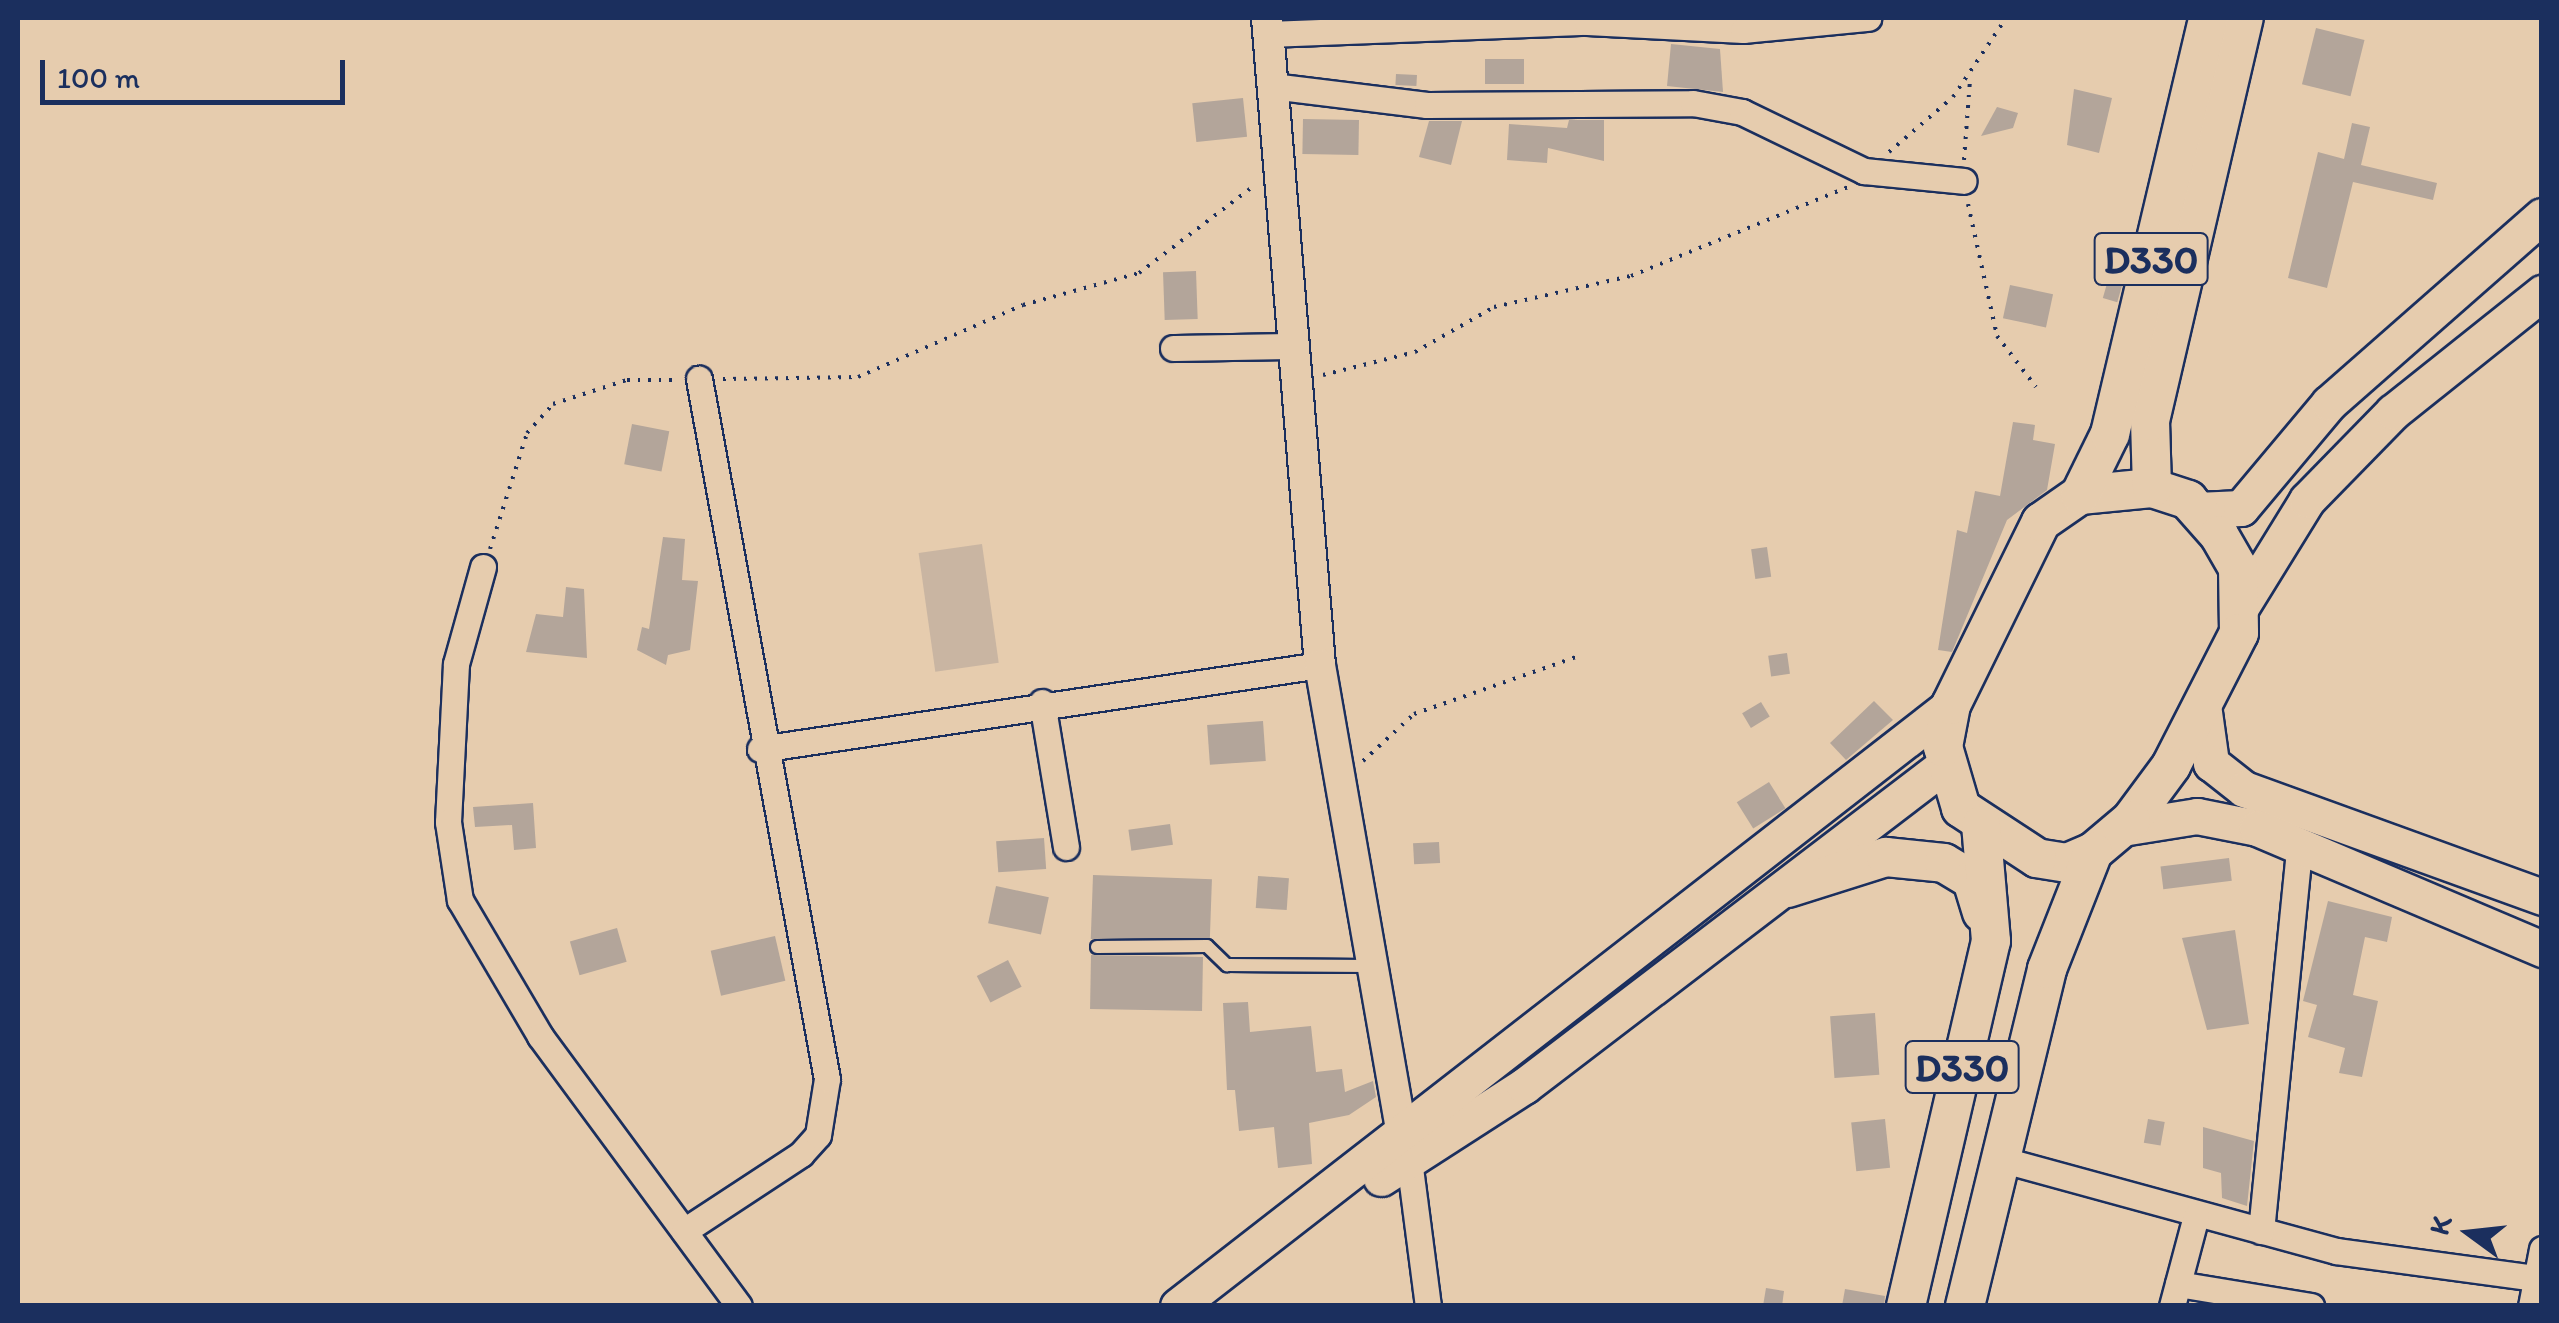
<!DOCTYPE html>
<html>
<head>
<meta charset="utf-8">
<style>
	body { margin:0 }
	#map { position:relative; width:2559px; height:1323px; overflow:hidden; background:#e6ccae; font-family:Itim,sans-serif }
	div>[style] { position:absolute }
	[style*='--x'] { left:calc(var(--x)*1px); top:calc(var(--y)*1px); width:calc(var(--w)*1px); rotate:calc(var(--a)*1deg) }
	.green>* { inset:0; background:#c9b5a2; transform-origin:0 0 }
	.building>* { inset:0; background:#b3a59a; transform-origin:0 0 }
	.path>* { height:4px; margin-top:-2px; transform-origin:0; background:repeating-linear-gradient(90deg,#1b2f5e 0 2.5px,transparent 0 10.5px) }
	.roads { filter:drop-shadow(2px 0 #1b2f5e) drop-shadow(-2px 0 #1b2f5e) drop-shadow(0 2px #1b2f5e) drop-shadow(0 -2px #1b2f5e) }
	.service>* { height:12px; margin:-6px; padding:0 6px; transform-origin:6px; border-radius:6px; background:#e6ccae }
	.minor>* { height:25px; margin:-12.5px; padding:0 12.5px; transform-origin:12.5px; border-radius:12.5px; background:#e6ccae }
	.tertiary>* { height:30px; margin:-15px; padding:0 15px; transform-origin:15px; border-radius:15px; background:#e6ccae }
	.secondary>* { height:35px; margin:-17.5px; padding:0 17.5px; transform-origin:17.5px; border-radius:17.5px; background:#e6ccae }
	.primary>* { height:38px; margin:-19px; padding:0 19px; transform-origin:19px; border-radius:19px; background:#e6ccae }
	span { translate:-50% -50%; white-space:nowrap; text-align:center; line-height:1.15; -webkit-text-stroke:9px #e6ccae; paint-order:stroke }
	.shield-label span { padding:2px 8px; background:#e6ccae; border:2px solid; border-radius:8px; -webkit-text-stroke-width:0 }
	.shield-label { font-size:40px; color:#1b2f5e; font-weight:700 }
	.frame { position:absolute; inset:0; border:20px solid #1b2f5e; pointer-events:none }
	.north { position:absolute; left:2419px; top:1183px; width:100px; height:100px; -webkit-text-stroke:8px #e6ccae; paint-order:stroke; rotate:285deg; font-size:28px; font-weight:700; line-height:40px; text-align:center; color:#1b2f5e }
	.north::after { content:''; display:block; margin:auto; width:35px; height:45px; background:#1b2f5e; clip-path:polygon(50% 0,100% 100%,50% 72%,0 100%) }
	.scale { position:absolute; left:40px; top:60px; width:305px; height:45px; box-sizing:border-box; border:5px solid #1b2f5e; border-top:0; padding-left:12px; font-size:30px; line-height:35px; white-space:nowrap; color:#1b2f5e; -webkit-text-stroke:8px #e6ccae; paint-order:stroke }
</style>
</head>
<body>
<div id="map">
	<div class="green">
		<div style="left:982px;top:544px;width:120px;height:64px;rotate:82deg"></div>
	</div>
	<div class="building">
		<div style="left:2316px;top:28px;width:50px;height:58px;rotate:14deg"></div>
		<div style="clip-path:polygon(1671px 44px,1720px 49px,1723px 92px,1667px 86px)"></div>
		<div style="left:1485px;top:59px;width:39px;height:25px"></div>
		<div style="left:1396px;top:74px;width:21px;height:11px;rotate:3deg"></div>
		<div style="clip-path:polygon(2074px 89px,2112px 98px,2099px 153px,2067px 145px)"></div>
		<div style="left:1243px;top:98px;width:39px;height:51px;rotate:84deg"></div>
		<div style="clip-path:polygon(1997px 107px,2018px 113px,2013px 128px,1981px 136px)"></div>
		<div style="left:1303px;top:119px;width:56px;height:35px;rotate:1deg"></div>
		<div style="clip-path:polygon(1569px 120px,1604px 120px,1604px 161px,1548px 148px,1547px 163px,1507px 160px,1509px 124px,1567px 128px)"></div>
		<div style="clip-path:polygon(1429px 121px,1462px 121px,1451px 165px,1419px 157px)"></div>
		<div style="clip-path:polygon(2352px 123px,2370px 127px,2361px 165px,2437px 183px,2433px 200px,2353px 182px,2327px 288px,2288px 278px,2318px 152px,2344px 159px)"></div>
		<div style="left:1196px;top:271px;width:48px;height:33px;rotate:88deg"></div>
		<div style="left:2110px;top:273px;width:15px;height:26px;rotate:16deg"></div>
		<div style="left:2010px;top:285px;width:44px;height:34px;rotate:12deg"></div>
		<div style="clip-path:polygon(2013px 422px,2035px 425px,2033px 440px,2055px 444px,2047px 490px,2007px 520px,1952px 652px,1938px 650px,1957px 530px,1967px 533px,1975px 491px,2000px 496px)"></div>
		<div style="left:632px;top:424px;width:38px;height:41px;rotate:11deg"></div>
		<div style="clip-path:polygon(663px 537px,685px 539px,682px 580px,698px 581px,690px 650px,668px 655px,666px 665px,637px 650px,642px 627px,649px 629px)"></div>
		<div style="left:1767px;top:547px;width:30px;height:16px;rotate:82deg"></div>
		<div style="clip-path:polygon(566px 587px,584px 589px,587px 658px,526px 652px,536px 614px,563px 617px)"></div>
		<div style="left:1787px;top:653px;width:21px;height:19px;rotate:82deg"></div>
		<div style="clip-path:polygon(1874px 701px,1893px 720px,1846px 760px,1830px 743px)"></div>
		<div style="left:1761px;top:702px;width:17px;height:22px;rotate:59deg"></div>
		<div style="left:1263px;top:721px;width:40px;height:56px;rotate:86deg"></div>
		<div style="left:1769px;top:782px;width:31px;height:38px;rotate:58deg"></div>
		<div style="clip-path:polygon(533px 803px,536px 848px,514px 850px,512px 825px,475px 827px,473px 807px)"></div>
		<div style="left:1170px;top:824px;width:21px;height:42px;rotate:82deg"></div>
		<div style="left:1044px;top:838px;width:31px;height:48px;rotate:86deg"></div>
		<div style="left:1439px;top:842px;width:21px;height:26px;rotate:87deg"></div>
		<div style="left:2229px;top:858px;width:23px;height:69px;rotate:83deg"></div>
		<div style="left:1093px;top:875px;width:119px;height:64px;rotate:2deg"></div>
		<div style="left:1258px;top:876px;width:31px;height:32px;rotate:4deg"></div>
		<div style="left:996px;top:886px;width:54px;height:38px;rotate:12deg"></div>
		<div style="clip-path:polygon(2328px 901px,2392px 917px,2387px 942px,2365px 937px,2353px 995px,2378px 1001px,2362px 1077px,2339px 1073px,2345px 1048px,2308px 1037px,2317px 1005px,2303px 1001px)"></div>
		<div style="left:617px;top:928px;width:35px;height:49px;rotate:74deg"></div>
		<div style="clip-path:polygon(2235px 930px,2249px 1024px,2207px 1030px,2182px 938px)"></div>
		<div style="left:775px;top:936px;width:46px;height:66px;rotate:77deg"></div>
		<div style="left:1091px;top:955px;width:112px;height:54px;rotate:1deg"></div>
		<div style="left:1008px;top:960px;width:30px;height:35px;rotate:63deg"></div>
		<div style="clip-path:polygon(1248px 1002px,1250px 1032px,1311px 1026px,1316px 1072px,1342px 1069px,1345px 1092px,1373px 1081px,1376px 1097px,1349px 1115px,1309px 1123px,1312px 1164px,1278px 1168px,1274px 1127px,1239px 1131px,1235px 1090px,1227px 1090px,1223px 1003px)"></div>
		<div style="left:1875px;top:1013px;width:62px;height:45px;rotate:86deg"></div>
		<div style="left:1885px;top:1119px;width:49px;height:34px;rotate:84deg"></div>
		<div style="left:2148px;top:1119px;width:17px;height:24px;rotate:10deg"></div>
		<div style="clip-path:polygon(2203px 1127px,2254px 1141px,2247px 1206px,2222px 1198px,2221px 1173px,2203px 1168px)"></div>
		<div style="clip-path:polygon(1766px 1288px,1784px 1291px,1782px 1306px,1763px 1306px)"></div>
		<div style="clip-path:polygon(1845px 1289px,1885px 1296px,1884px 1306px,1842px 1306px)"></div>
	</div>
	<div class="path">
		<div style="--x:1889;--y:152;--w:84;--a:-40.7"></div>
		<div style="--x:1953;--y:97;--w:95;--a:-56.1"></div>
		<div style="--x:1964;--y:160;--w:80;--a:-85.7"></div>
		<div style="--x:1968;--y:204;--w:135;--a:77.6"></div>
		<div style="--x:1997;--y:336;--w:64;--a:52.6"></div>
		<div style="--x:1323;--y:375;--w:95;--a:-14"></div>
		<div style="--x:1415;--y:352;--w:91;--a:-29.7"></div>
		<div style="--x:1494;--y:307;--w:140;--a:-12.8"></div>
		<div style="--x:1631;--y:276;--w:235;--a:-22.3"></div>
		<div style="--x:723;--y:379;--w:135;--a:-0.8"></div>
		<div style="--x:858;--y:377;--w:180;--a:-23.6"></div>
		<div style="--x:1023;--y:305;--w:120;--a:-15.4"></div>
		<div style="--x:1139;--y:273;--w:146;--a:-37.2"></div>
		<div style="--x:490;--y:549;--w:122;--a:-72.3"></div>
		<div style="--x:527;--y:433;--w:39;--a:-48"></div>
		<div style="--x:553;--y:404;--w:78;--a:-18"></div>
		<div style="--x:627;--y:380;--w:52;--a:0"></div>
		<div style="--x:1363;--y:761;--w:69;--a:-42.7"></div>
		<div style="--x:1414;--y:714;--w:172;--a:-19.4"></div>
	</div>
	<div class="roads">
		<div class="service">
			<div style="--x:1097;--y:947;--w:110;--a:-0.5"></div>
			<div style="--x:1207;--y:946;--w:28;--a:44"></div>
			<div style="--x:1227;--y:965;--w:141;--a:0.4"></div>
		</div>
		<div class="minor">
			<div style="--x:1268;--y:34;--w:319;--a:-2.2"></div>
			<div style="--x:1587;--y:22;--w:156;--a:2.9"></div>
			<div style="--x:1743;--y:30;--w:126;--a:-5.5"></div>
			<div style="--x:1272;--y:86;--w:156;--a:7"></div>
			<div style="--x:1427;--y:105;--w:266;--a:-0.4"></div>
			<div style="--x:1693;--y:103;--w:50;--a:10.4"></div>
			<div style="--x:1742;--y:112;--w:136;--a:25.8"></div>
			<div style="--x:1864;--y:171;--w:100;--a:5.7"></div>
			<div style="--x:1173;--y:348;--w:118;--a:-1"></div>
			<div style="--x:483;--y:567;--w:101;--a:105.6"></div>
			<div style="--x:456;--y:664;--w:158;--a:92.9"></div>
			<div style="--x:448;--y:822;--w:79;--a:81.3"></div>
			<div style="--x:460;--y:900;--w:158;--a:59.5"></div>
			<div style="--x:540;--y:1036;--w:335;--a:53.6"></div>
			<div style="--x:1042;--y:702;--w:147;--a:80.6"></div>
			<div style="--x:760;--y:749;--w:566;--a:-8.53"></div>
			<div style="--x:2000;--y:1159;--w:348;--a:15.3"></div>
			<div style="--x:2336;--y:1251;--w:202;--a:7.7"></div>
			<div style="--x:1409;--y:1160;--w:147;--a:82.6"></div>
			<div style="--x:684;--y:1231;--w:140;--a:-33.3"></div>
			<div style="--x:801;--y:1154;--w:25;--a:-48"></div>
			<div style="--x:818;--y:1135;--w:57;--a:-80.9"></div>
			<div style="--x:827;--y:1079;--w:712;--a:-100.36"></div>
			<div style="--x:2261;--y:1231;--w:385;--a:-84.3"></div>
			<div style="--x:2178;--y:1284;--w:135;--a:9.4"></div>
			<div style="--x:2172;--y:1306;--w:93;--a:-75.1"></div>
			<div style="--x:2531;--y:1306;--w:58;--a:-79.1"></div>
		</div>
		<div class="tertiary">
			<div style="--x:1267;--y:18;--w:649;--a:85.32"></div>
			<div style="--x:1320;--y:665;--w:478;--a:80.1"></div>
		</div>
		<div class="secondary">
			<div style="--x:2197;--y:510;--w:44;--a:-2.6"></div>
			<div style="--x:2241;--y:508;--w:137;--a:-50"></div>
			<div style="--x:2329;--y:403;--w:283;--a:-41.3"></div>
			<div style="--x:2241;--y:607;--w:126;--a:-58.3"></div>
			<div style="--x:2307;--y:500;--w:123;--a:-45.7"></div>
			<div style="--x:2393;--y:412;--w:191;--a:-38.6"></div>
			<div style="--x:2203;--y:705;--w:59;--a:82.1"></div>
			<div style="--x:2211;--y:763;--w:42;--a:38.2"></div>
			<div style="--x:2244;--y:789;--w:317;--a:19.9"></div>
			<div style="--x:2122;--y:828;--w:76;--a:-9.1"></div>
			<div style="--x:2197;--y:816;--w:61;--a:11.3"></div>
			<div style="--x:2257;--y:828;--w:310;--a:23"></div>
			<div style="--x:1381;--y:1178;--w:170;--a:-32.8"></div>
			<div style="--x:1524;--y:1086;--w:531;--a:-37.34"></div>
			<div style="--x:1178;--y:1306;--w:979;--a:-37.86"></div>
		</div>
		<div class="primary">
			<div style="--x:2152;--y:488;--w:38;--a:18"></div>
			<div style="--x:2188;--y:500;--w:47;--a:48.5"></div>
			<div style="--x:2219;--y:535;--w:38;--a:60"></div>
			<div style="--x:2238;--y:568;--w:65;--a:89.1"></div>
			<div style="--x:2239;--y:633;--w:149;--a:117.1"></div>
			<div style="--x:2171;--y:766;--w:67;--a:126.5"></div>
			<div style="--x:2131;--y:820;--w:50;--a:139.9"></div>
			<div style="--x:2093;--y:852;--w:28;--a:157"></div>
			<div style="--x:2067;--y:863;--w:30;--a:-171"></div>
			<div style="--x:2037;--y:858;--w:91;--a:-146.7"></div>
			<div style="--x:1961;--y:808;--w:64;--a:-106.4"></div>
			<div style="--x:1943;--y:747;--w:43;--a:-79.2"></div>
			<div style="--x:1951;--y:705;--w:204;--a:-63.8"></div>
			<div style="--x:2041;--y:522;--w:47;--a:-34.7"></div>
			<div style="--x:2080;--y:495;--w:72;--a:-5.6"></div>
			<div style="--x:2152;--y:488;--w:67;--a:-91.7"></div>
			<div style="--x:2150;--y:421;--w:414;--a:-76.9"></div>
			<div style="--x:2080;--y:495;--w:68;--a:-63.8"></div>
			<div style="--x:2110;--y:434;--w:427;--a:-76.7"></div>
			<div style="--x:1788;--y:888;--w:103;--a:-17.6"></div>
			<div style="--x:1886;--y:857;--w:58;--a:5.9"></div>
			<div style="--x:1944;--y:863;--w:33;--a:31"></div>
			<div style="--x:1972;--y:880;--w:34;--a:73"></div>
			<div style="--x:1906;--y:1306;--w:375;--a:-76.9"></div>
			<div style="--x:1991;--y:941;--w:116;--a:-94.9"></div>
			<div style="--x:1965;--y:1306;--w:347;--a:-76.3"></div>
			<div style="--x:2047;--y:969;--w:126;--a:-68.5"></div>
		</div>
	</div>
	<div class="shield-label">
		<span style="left:2151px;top:259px">D330</span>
		<span style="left:1962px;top:1067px">D330</span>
	</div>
	<div class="frame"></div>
	<div class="north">K</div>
	<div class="scale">100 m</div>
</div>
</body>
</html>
